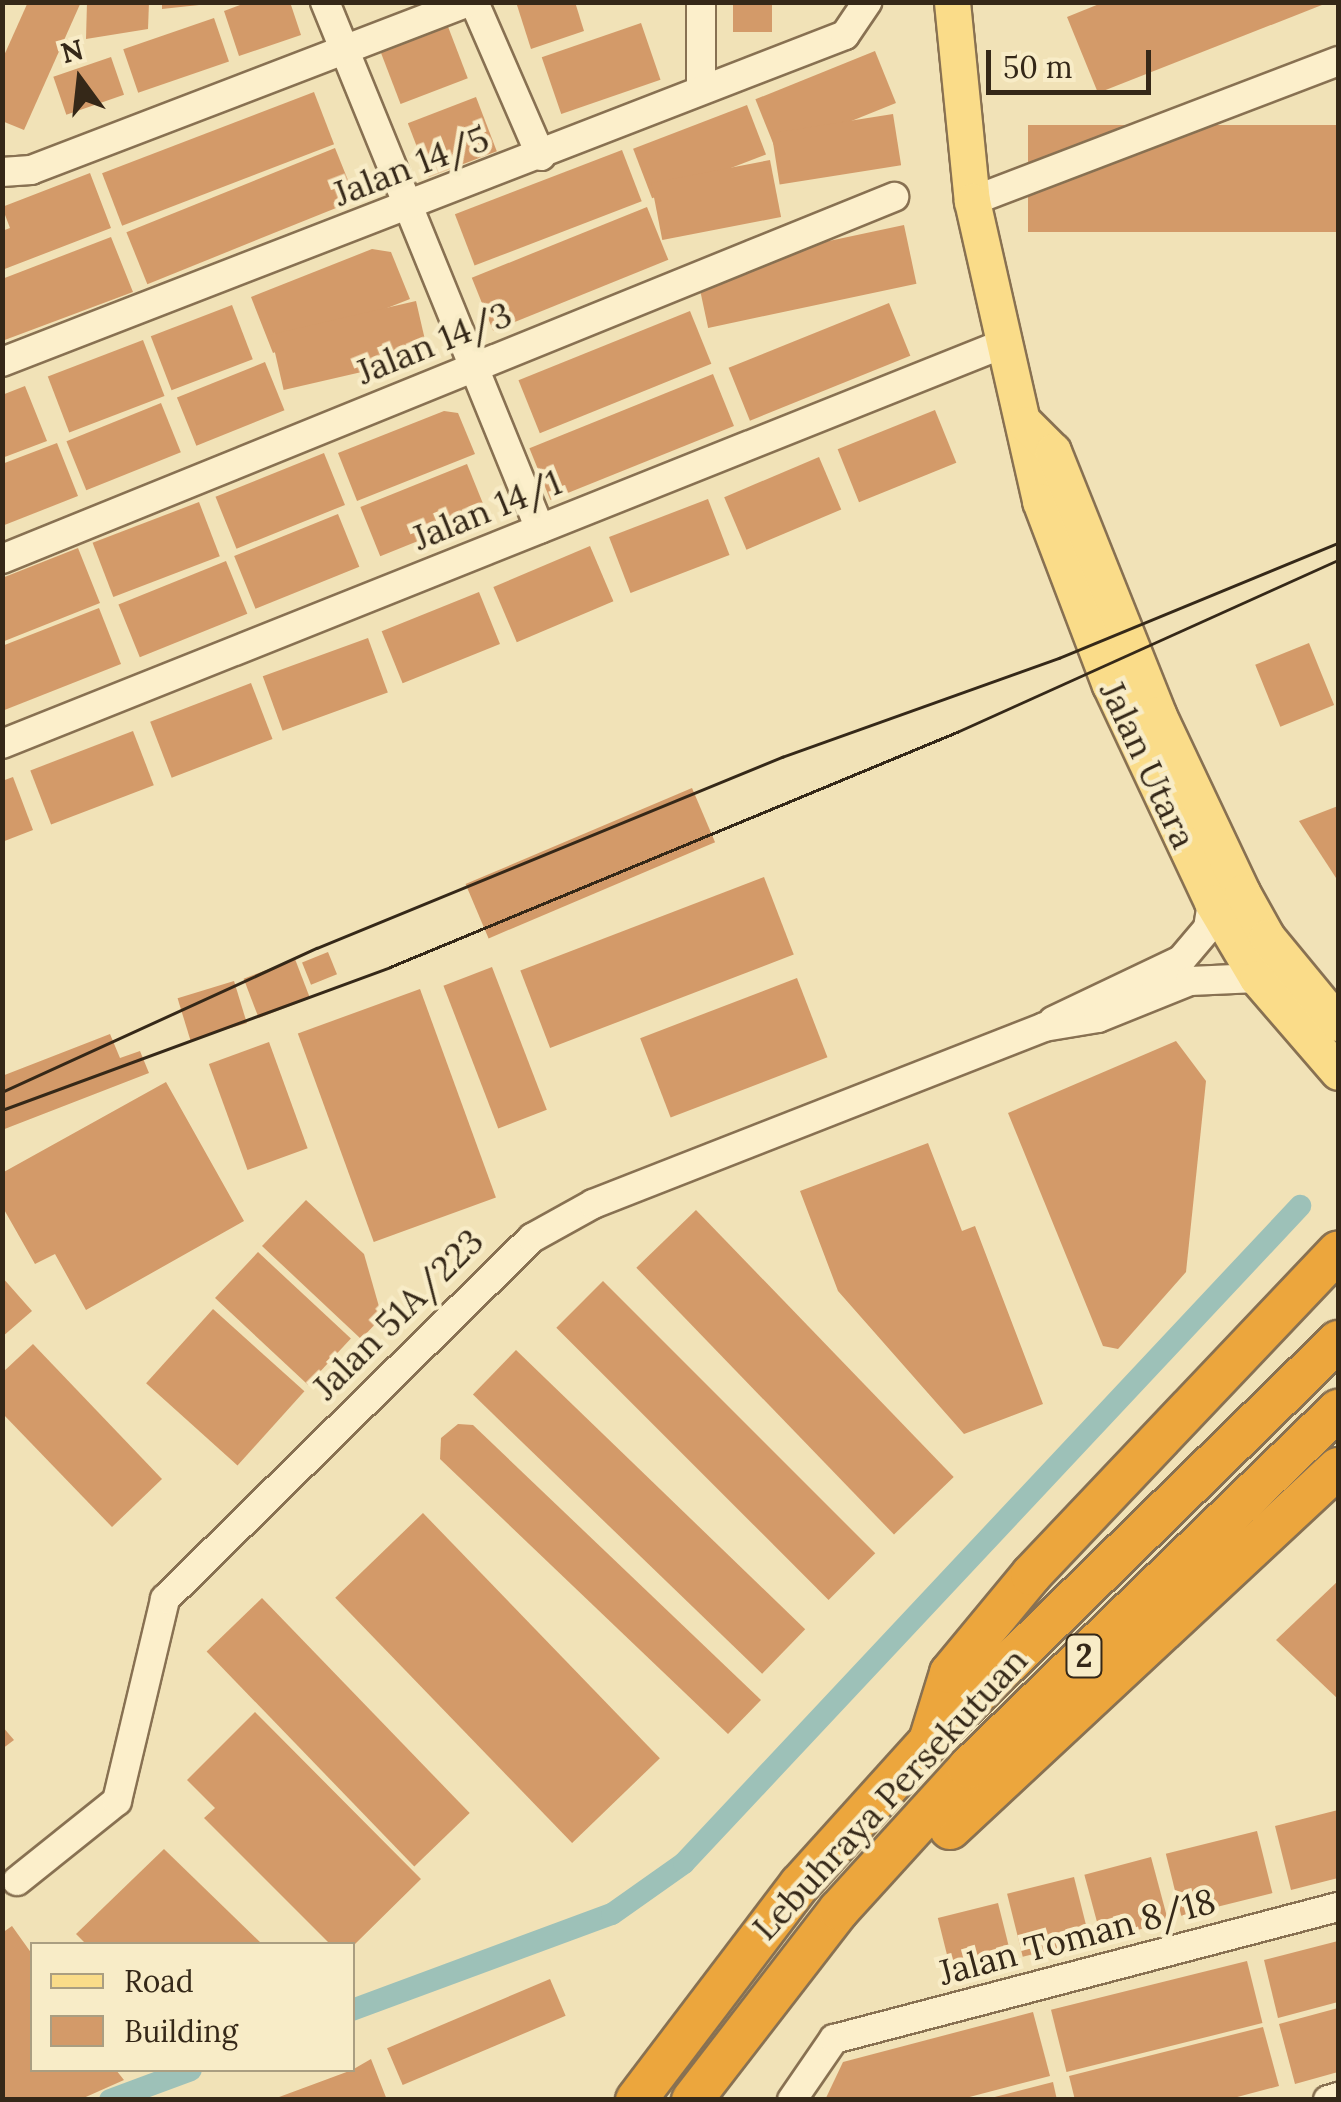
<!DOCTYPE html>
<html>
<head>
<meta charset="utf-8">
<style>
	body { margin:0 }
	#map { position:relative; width:1341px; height:2102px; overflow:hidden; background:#f1e2b7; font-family:Lora,serif }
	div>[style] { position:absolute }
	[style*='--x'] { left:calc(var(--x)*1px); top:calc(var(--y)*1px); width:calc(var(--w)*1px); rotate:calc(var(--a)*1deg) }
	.canal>* { height:22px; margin:-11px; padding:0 11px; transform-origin:11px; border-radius:11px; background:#9dc1b8 }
	.building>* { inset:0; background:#d39a69; transform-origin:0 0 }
	.roads { filter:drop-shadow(2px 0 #887152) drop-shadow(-2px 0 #887152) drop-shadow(0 2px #887152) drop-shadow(0 -2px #887152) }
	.minor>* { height:28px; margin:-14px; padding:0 14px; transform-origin:14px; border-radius:14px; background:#fcefcb }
	.major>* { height:35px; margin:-17.5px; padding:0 17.5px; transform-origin:17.5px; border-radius:17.5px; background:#fadc89 }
	.highway>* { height:40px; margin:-20px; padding:0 20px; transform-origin:20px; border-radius:20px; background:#eca63d }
	.tram>* { height:2.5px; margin:-1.25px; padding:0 1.25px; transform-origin:1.25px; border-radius:1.25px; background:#352818 }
	span { translate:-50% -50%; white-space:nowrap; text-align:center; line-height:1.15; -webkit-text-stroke:9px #f8ecc7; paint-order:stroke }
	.shield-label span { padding:2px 8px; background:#f8ecc7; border:2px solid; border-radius:8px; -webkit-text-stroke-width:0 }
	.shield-label { font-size:32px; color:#352818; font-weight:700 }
	.street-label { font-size:35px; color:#352818 }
	.frame { position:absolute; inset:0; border:5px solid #352818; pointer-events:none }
	.legend { position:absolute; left:30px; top:1942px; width:325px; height:130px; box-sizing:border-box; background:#f8ecc7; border:2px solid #aa9e81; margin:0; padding:12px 18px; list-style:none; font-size:30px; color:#352818 }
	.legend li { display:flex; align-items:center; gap:20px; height:50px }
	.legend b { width:50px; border:2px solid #aa9e81 }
	.north { position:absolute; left:30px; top:30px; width:100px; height:100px; -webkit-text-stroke:8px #f8ecc7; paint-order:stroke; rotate:345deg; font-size:28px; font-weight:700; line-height:40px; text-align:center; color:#352818 }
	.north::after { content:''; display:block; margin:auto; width:35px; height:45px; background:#352818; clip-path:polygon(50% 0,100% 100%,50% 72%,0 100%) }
	.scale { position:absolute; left:986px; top:50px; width:165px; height:45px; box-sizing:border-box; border:5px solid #352818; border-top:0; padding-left:12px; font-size:30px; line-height:35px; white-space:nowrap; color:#352818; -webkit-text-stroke:8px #f8ecc7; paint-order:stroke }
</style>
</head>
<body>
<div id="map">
	<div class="canal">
		<div style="--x:352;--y:2010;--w:277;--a:-20.3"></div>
		<div style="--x:612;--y:1914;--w:88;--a:-35.3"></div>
		<div style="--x:684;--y:1863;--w:901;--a:-46.84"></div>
		<div style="--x:110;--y:2100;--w:86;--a:-20.3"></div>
	</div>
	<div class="building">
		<div style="clip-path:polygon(28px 2px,81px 2px,24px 130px,2px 121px,2px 60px)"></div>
		<div style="clip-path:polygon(87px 2px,149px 2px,148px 29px,86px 39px)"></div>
		<div style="clip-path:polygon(162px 2px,198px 2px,199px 5px,162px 9px)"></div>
		<div style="clip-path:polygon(248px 2px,290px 2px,301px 35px,239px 56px,224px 11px)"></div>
		<div style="clip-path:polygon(516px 2px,575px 2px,584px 31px,531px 49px)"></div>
		<div style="left:733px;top:2px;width:39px;height:30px"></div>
		<div style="clip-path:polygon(1104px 2px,1327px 2px,1327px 3px,1098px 93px,1067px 17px)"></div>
		<div style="left:214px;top:18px;width:46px;height:96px;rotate:71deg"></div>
		<div style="left:641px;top:23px;width:60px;height:105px;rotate:71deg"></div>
		<div style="left:447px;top:24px;width:58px;height:72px;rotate:69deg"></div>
		<div style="left:875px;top:51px;width:56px;height:129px;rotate:68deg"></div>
		<div style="left:111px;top:57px;width:40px;height:61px;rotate:71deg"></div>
		<div style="left:314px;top:92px;width:56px;height:227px;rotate:69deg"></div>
		<div style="left:476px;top:97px;width:58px;height:73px;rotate:69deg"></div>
		<div style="left:747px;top:105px;width:53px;height:122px;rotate:69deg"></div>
		<div style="left:893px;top:114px;width:52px;height:123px;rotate:81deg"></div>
		<div style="left:1338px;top:125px;width:107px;height:310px;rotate:90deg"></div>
		<div style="left:335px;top:148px;width:56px;height:225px;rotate:68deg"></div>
		<div style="left:622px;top:150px;width:55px;height:179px;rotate:69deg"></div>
		<div style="left:770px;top:160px;width:58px;height:121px;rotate:79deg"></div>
		<div style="clip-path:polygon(90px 173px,111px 228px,2px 270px,2px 231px,10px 228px,2px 207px)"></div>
		<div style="left:647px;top:207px;width:57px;height:189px;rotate:68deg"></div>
		<div style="left:904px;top:225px;width:60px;height:213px;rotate:78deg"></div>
		<div style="clip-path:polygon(111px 237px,133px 292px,2px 341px,2px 279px)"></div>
		<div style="clip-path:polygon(372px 249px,391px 252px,410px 299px,273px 353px,251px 297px)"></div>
		<div style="left:416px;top:301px;width:57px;height:149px;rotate:77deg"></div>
		<div style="left:889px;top:303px;width:57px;height:173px;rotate:68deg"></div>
		<div style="left:232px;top:305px;width:58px;height:87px;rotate:69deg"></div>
		<div style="left:690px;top:311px;width:57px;height:185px;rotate:68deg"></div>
		<div style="left:143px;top:340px;width:60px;height:102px;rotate:69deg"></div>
		<div style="left:265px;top:362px;width:52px;height:95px;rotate:68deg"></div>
		<div style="left:713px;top:374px;width:56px;height:198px;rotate:68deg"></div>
		<div style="clip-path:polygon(25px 386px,47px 441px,2px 458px,2px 395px)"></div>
		<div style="left:161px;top:403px;width:53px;height:102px;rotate:68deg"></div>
		<div style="left:935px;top:410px;width:57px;height:105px;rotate:68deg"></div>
		<div style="clip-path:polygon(444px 411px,458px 413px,475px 454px,357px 501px,338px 453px)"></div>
		<div style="clip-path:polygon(57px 443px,78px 496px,2px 526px,2px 464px)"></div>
		<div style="left:324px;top:453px;width:56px;height:117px;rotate:68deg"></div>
		<div style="left:819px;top:457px;width:57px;height:103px;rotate:67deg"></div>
		<div style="left:467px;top:464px;width:53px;height:115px;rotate:68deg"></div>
		<div style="left:708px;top:499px;width:60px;height:106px;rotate:69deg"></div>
		<div style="left:199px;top:502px;width:58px;height:114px;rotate:69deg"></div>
		<div style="left:338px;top:514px;width:57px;height:112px;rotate:68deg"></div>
		<div style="left:590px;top:546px;width:60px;height:105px;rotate:67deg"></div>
		<div style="clip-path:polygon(78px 548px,100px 603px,2px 642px,2px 578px)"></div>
		<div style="left:226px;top:561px;width:57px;height:116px;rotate:68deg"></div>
		<div style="left:479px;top:592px;width:56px;height:105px;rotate:68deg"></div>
		<div style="clip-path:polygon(99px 608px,121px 664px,2px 711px,2px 646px)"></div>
		<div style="left:368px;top:638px;width:58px;height:112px;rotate:70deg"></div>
		<div style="left:1309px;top:643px;width:67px;height:58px;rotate:68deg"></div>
		<div style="left:251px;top:683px;width:60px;height:108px;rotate:69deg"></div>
		<div style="left:133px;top:731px;width:58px;height:110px;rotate:69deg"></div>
		<div style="clip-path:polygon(13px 777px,33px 830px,2px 842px,2px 781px)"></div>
		<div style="left:692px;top:788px;width:59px;height:246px;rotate:67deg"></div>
		<div style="clip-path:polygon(1338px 806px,1338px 881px,1299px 821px)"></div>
		<div style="left:764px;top:877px;width:83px;height:261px;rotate:69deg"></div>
		<div style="left:328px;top:952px;width:24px;height:28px;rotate:68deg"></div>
		<div style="left:295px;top:959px;width:42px;height:55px;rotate:69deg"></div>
		<div style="left:492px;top:967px;width:153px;height:52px;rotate:69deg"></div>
		<div style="left:797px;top:978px;width:85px;height:168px;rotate:69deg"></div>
		<div style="left:234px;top:981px;width:44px;height:59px;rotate:73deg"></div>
		<div style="left:420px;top:989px;width:222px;height:130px;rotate:70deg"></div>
		<div style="clip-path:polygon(110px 1034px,120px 1058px,140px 1051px,149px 1073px,2px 1130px,2px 1076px)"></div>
		<div style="clip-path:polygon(1176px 1041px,1206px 1081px,1186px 1272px,1118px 1349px,1103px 1346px,1008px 1113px)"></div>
		<div style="left:269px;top:1042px;width:113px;height:64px;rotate:70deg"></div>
		<div style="clip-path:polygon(166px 1082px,244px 1221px,86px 1310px,55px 1254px,35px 1264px,2px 1206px,2px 1173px)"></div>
		<div style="clip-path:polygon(928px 1143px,962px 1231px,975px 1226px,1043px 1404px,964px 1434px,838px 1291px,800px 1191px)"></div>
		<div style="clip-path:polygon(306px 1200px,364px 1254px,382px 1317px,361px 1339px,262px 1246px)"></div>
		<div style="left:696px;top:1210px;width:371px;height:83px;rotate:46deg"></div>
		<div style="left:258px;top:1252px;width:127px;height:63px;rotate:43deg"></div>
		<div style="clip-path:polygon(2px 1277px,32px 1311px,2px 1337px)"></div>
		<div style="left:603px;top:1281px;width:385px;height:66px;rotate:45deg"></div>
		<div style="left:213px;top:1309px;width:123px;height:100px;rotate:42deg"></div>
		<div style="clip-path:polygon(33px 1344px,162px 1479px,112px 1527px,2px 1413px,2px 1373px)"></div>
		<div style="left:516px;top:1350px;width:402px;height:62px;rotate:44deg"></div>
		<div style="clip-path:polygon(458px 1424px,473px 1425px,761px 1700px,728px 1734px,440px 1459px,441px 1438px)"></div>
		<div style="left:423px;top:1513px;width:341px;height:122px;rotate:46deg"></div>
		<div style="clip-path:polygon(1338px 1581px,1338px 1699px,1276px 1640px)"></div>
		<div style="left:262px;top:1598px;width:299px;height:77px;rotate:46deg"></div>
		<div style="clip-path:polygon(255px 1712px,421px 1879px,354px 1945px,330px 1944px,204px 1818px,215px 1808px,187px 1780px)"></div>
		<div style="clip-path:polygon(2px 1726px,14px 1740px,2px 1749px)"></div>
		<div style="clip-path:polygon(1338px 1810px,1338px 1878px,1291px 1890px,1275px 1826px)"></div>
		<div style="left:1257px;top:1831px;width:64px;height:94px;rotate:76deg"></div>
		<div style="clip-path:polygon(164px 1849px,262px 1944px,86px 1944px,76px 1934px)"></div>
		<div style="left:1151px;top:1857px;width:67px;height:69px;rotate:75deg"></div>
		<div style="left:1074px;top:1877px;width:65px;height:69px;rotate:76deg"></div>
		<div style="left:998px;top:1903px;width:59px;height:62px;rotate:76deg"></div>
		<div style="clip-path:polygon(12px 1926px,32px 1954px,32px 2070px,116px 2070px,124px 2080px,79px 2100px,2px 2100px,2px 1933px)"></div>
		<div style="clip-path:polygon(1338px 1941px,1338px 2002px,1278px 2018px,1264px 1960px)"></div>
		<div style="left:1247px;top:1961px;width:64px;height:202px;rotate:76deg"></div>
		<div style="left:550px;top:1979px;width:40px;height:177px;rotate:67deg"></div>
		<div style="clip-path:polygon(1338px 2008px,1338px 2072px,1295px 2084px,1279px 2024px)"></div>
		<div style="clip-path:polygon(1033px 2012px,1050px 2076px,958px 2100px,825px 2100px,843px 2062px)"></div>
		<div style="clip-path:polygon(1263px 2027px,1279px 2086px,1226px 2100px,1075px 2100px,1069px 2076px)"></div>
		<div style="clip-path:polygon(371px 2059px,387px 2100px,271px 2100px,352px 2070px)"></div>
		<div style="clip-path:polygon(1053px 2082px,1057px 2100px,991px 2100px,991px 2098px)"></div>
	</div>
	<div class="roads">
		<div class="minor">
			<div style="--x:325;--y:2;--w:569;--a:67.81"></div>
			<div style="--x:474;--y:2;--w:168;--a:66.5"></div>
			<div style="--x:701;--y:88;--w:86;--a:-90"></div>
			<div style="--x:2;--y:172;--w:29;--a:-4"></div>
			<div style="--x:31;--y:170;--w:468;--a:-21"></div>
			<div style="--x:972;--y:201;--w:392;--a:-20.9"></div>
			<div style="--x:2;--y:362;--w:904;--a:-21.2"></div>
			<div style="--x:845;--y:35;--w:40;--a:-56"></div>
			<div style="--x:2;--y:559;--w:963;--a:-22.09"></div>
			<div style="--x:2;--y:744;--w:1075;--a:-21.79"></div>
			<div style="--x:1053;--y:1021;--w:142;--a:-25.5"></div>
			<div style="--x:1181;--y:960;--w:42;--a:-49.8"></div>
			<div style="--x:1208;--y:928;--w:26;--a:-81"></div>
			<div style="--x:17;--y:1881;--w:128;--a:-38.7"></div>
			<div style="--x:117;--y:1801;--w:208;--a:-76.6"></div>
			<div style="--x:165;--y:1599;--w:515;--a:-44.53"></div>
			<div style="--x:532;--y:1238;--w:70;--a:-29.1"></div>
			<div style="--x:593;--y:1204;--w:484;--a:-21.4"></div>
			<div style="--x:1044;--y:1027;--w:55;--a:-9.5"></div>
			<div style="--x:1098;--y:1018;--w:99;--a:-21.9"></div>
			<div style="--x:1190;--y:981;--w:67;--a:-2.6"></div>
			<div style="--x:792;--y:2100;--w:74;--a:-55.5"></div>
			<div style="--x:834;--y:2039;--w:521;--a:-14.68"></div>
			<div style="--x:1328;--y:2100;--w:10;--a:-17"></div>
		</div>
		<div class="major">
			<div style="--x:952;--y:2;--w:200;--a:84.3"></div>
			<div style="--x:972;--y:201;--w:308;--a:77.2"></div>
			<div style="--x:1040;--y:501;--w:197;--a:69.2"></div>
			<div style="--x:1110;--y:685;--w:240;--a:64.8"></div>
			<div style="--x:1212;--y:902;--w:88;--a:59.4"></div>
			<div style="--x:1257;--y:978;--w:124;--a:49.2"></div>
			<div style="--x:1026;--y:424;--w:38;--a:45"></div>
			<div style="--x:1053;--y:451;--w:283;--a:68.2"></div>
			<div style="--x:1158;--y:714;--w:197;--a:64.7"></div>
			<div style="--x:1242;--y:892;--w:51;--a:60.9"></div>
			<div style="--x:1267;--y:937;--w:112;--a:50.5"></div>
		</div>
		<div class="highway">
			<div style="--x:930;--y:1738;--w:68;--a:-72.9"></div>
			<div style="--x:950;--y:1673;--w:127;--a:-50.4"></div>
			<div style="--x:1031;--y:1575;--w:446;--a:-46.5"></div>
			<div style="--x:950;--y:1829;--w:530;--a:-42.94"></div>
			<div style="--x:636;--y:2100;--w:271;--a:-52.8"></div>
			<div style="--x:800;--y:1884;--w:193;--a:-47.9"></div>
			<div style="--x:929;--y:1741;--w:572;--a:-44.36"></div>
			<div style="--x:692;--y:2100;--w:240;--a:-52.3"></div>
			<div style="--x:839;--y:1910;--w:192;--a:-47.7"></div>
			<div style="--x:968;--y:1768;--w:515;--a:-44.06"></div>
		</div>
	</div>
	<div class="tram">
		<div style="--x:2;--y:1092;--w:346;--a:-24.6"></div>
		<div style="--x:317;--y:948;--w:503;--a:-22.33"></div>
		<div style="--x:782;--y:757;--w:294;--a:-19.7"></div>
		<div style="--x:1059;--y:658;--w:302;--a:-22.4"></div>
		<div style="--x:2;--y:1110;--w:414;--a:-20.2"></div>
		<div style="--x:390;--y:967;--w:614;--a:-22.51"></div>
		<div style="--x:957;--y:732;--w:418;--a:-24.3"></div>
	</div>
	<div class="shield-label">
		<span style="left:1084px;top:1656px">2</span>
	</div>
	<div class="street-label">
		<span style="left:411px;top:166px;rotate:-21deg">Jalan 14/5</span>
		<span style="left:434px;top:343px;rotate:-22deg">Jalan 14/3</span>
		<span style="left:487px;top:510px;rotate:-22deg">Jalan 14/1</span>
		<span style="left:1148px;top:765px;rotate:65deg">Jalan Utara</span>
		<span style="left:398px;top:1314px;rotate:-45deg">Jalan 51A/223</span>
		<span style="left:890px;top:1794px;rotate:-47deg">Lebuhraya Persekutuan</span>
		<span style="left:1077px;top:1937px;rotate:-15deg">Jalan Toman 8/18</span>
	</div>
	<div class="frame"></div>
	<ul class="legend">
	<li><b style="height:12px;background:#fadc89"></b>Road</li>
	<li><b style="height:28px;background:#d39a69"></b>Building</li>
	</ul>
	<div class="north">N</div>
	<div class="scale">50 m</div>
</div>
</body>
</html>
